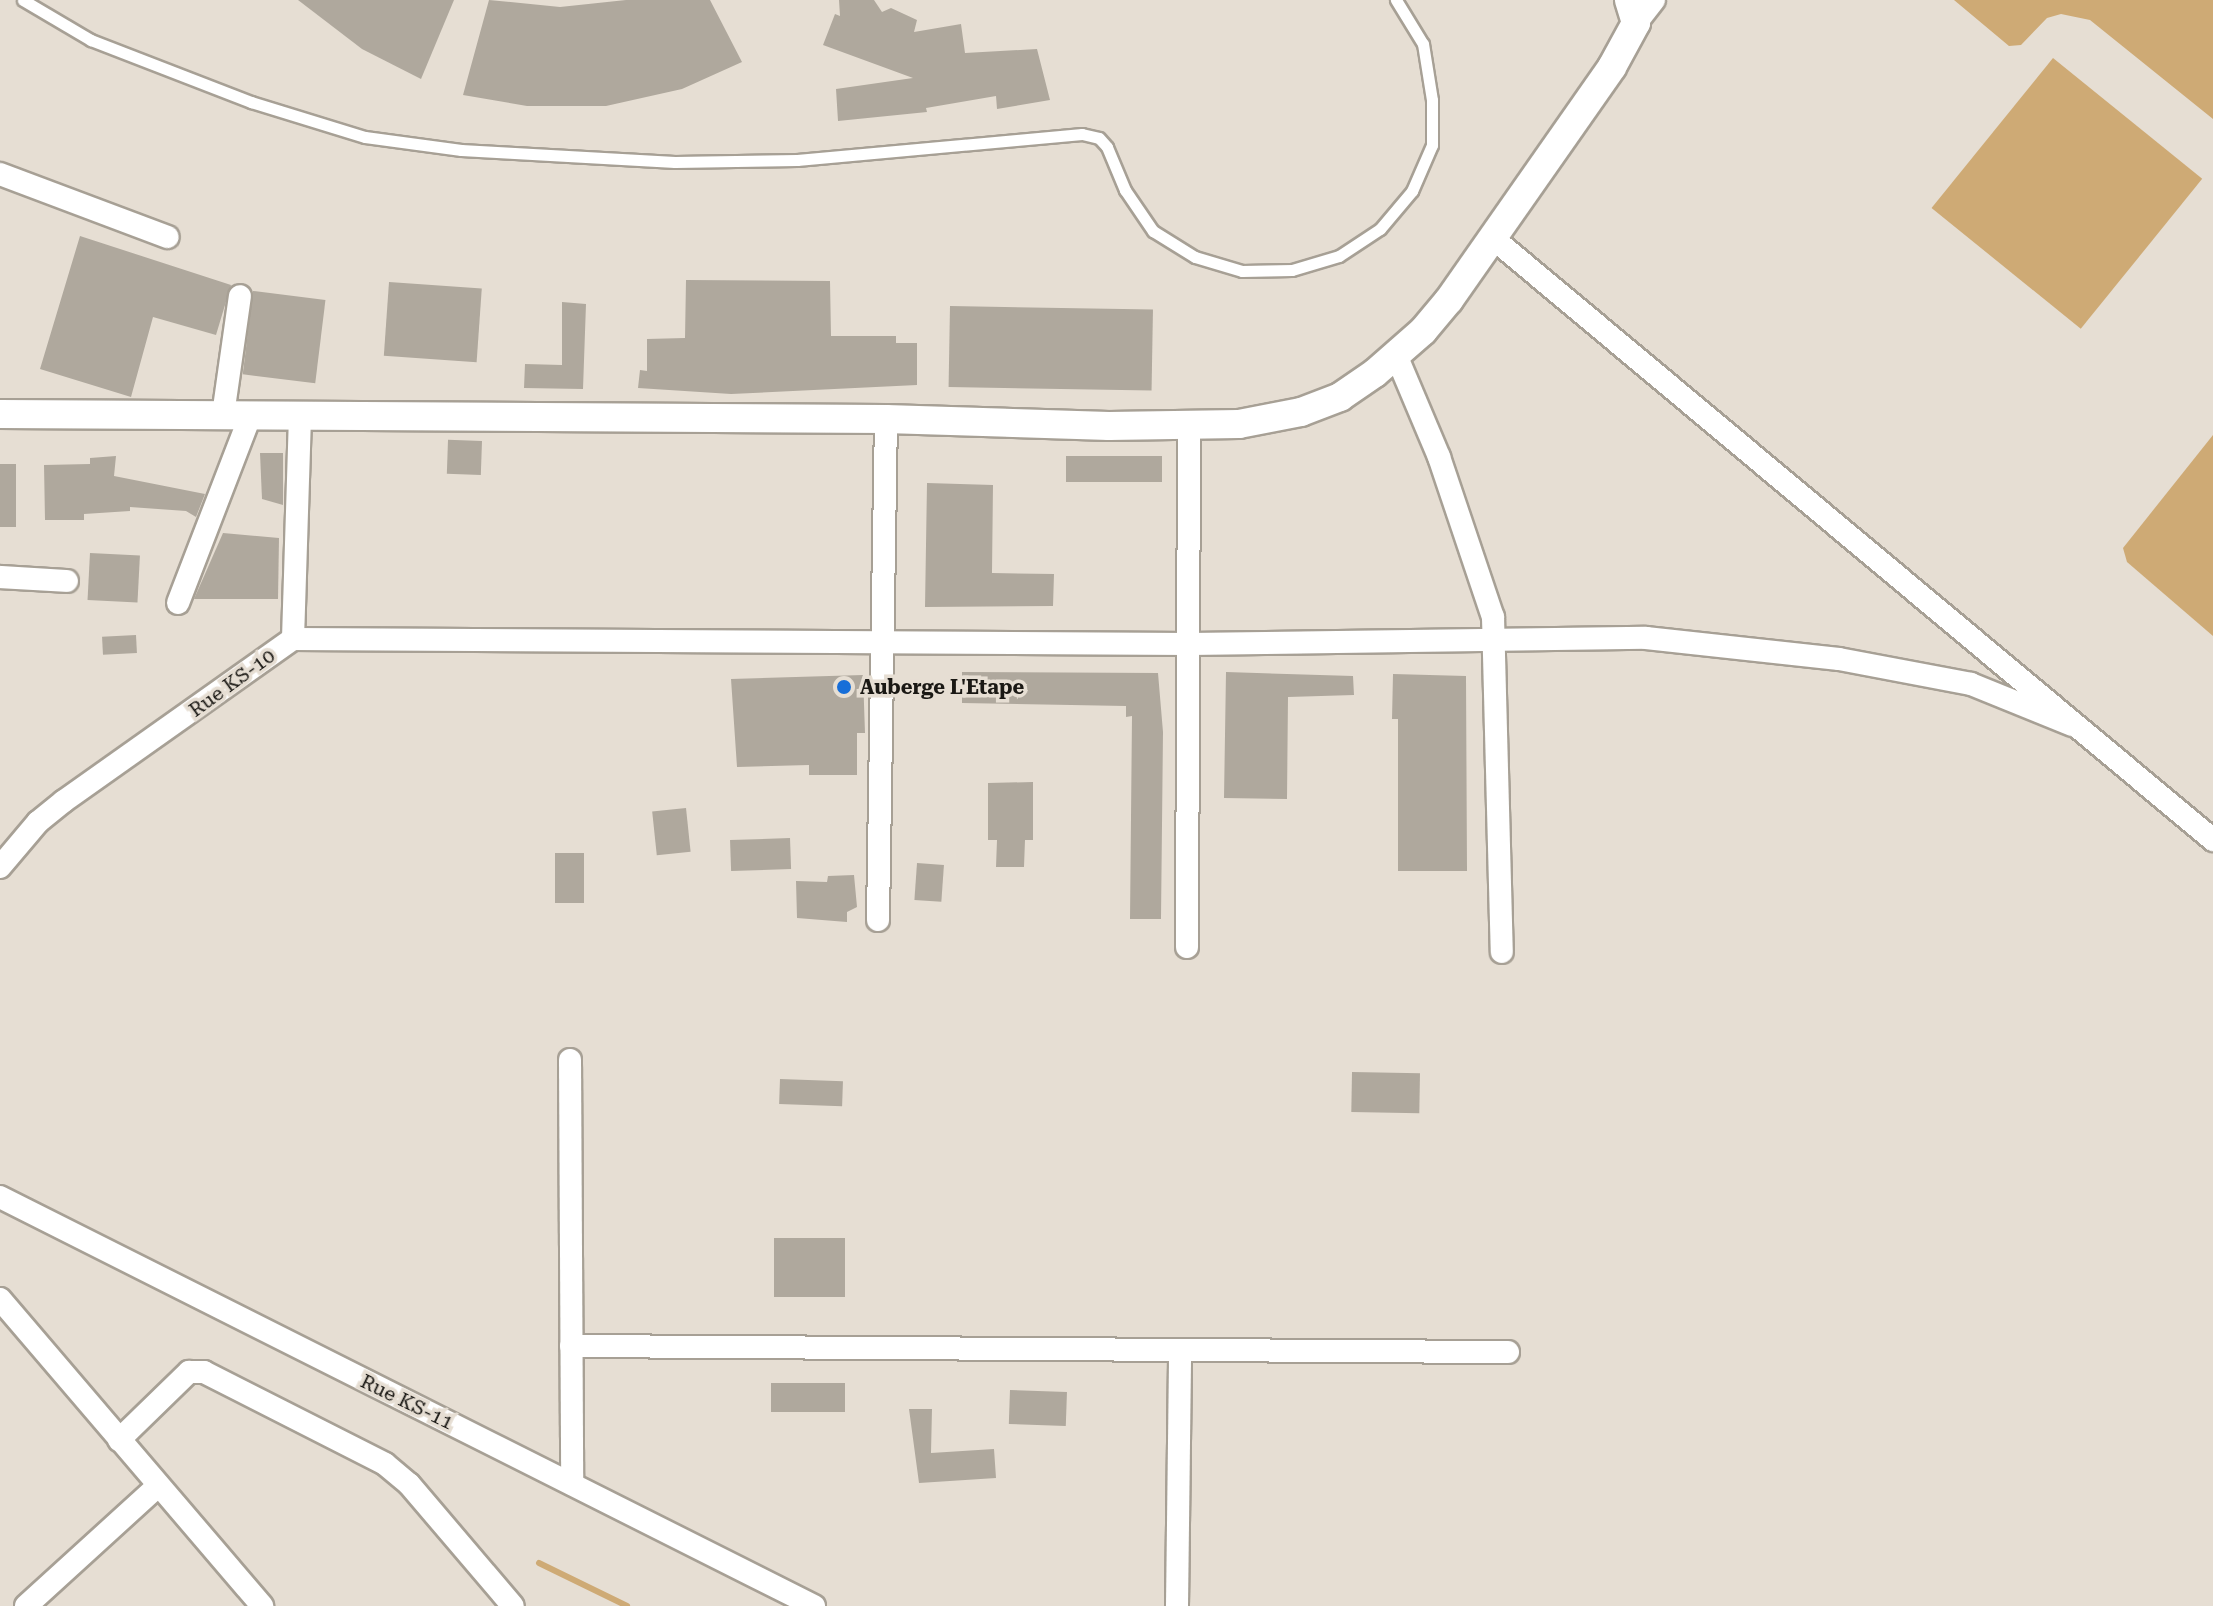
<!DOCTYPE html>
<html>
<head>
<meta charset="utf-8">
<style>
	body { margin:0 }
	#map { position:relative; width:2213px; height:1606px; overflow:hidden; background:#e6ded3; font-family:"Roboto Serif",serif }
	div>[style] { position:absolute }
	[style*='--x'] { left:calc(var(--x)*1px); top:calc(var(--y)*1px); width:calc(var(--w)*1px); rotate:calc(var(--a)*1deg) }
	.water>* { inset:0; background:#ceaa75; transform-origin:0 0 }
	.stream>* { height:6px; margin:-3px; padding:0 3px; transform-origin:3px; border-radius:3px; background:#ceaa75 }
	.building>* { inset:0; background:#afa89d; transform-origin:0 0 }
	.roads { filter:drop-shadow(2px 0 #a7a095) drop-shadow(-2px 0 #a7a095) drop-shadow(0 2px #a7a095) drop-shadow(0 -2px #a7a095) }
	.service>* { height:11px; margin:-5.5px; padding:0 5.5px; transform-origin:5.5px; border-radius:5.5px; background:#fff }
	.minor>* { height:22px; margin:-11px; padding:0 11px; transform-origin:11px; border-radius:11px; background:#fff }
	.tertiary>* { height:28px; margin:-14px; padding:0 14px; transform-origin:14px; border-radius:14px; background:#fff }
	.dots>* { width:22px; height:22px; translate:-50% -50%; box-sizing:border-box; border:4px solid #e6ded3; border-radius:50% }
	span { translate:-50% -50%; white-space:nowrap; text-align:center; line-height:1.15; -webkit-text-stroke:7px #e6ded3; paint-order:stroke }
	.street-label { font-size:20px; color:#1a1814 }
	.poi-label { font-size:20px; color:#1a1814; font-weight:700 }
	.left { translate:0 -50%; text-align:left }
</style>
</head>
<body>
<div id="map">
	<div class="water">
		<div style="clip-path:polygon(1954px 0,2213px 0,2213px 119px,2090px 20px,2061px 14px,2047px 18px,2021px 45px,2009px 46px)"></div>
		<div style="left:2053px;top:58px;width:192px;height:193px;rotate:39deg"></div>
		<div style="clip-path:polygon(2213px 435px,2213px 636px,2127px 562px,2123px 548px)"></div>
	</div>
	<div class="stream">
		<div style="--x:539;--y:1563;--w:98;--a:26"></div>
	</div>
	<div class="building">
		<div style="clip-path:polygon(298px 0,454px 0,421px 79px,362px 49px)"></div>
		<div style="clip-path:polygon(489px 0,560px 7px,626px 0,710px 0,742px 62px,682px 89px,606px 106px,527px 106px,463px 95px)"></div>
		<div style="clip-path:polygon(839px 0,874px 0,882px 12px,891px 8px,917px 20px,914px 32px,961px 24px,965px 53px,1037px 49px,1050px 100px,997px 109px,996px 96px,926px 108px,927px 112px,838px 121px,836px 89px,913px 78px,823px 45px,835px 14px,840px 16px)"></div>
		<div style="clip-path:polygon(80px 236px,231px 285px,216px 335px,153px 317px,131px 397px,40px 369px)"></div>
		<div style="clip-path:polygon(686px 280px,830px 281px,831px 336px,896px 336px,896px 343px,917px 343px,917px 385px,731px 394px,638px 388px,640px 370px,647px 371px,647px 339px,685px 338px)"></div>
		<div style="left:389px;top:282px;width:93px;height:74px;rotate:4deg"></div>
		<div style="left:253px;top:291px;width:73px;height:84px;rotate:7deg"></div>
		<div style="clip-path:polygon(562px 302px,586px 304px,583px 389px,524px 388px,525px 364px,562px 365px)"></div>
		<div style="left:950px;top:306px;width:203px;height:81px;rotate:1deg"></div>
		<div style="left:482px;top:441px;width:34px;height:34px;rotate:92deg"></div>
		<div style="clip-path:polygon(260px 453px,283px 453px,283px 505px,262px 499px)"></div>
		<div style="clip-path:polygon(116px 456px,114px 476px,205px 494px,196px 517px,186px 511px,130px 507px,130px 511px,84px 514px,84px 520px,45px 520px,44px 465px,90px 464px,90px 458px)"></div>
		<div style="left:1066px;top:456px;width:96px;height:26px"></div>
		<div style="left:0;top:464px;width:16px;height:63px"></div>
		<div style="clip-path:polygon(927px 483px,993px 485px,992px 573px,1054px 574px,1053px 606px,925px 607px)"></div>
		<div style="clip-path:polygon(223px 533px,279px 538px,278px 599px,194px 599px)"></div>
		<div style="left:90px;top:553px;width:50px;height:47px;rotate:3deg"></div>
		<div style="left:136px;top:635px;width:18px;height:34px;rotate:87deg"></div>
		<div style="clip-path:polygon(962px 672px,1158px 673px,1163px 732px,1161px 919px,1130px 919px,1132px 716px,1126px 717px,1126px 706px,962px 703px)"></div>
		<div style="clip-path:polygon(1226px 672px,1353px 676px,1354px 695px,1288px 697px,1287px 799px,1224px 798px)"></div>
		<div style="clip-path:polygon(1393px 674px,1466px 676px,1467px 871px,1398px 871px,1398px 719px,1392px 719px)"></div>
		<div style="clip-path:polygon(863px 675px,865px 733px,857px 733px,857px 775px,809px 775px,809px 765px,737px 767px,731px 679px)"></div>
		<div style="clip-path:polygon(1033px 782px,1033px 840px,1025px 840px,1024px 867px,996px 867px,997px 840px,988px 840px,988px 783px)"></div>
		<div style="left:686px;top:808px;width:44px;height:34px;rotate:84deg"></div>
		<div style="left:790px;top:838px;width:31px;height:60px;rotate:88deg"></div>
		<div style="left:555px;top:853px;width:29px;height:50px"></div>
		<div style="left:917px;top:863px;width:27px;height:37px;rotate:4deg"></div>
		<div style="clip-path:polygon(854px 875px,857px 907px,847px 912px,847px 922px,797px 918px,796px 881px,827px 882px,828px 876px)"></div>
		<div style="left:1352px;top:1072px;width:68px;height:40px;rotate:1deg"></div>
		<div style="left:780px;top:1079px;width:63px;height:25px;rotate:2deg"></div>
		<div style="left:774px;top:1238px;width:71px;height:59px"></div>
		<div style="left:771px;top:1383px;width:74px;height:29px"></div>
		<div style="left:1010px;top:1390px;width:57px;height:34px;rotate:2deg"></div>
		<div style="clip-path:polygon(909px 1409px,932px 1409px,931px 1453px,994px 1449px,996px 1478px,919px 1483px)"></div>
	</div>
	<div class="roads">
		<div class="service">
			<div style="--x:23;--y:0;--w:79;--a:30.5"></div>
			<div style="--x:91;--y:40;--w:172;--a:21.2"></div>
			<div style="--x:251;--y:102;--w:119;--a:17.1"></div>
			<div style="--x:365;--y:137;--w:97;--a:7.7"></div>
			<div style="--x:461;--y:150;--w:214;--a:3.2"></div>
			<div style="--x:675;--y:162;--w:122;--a:-0.9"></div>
			<div style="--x:797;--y:160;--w:286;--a:-5.2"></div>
			<div style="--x:1082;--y:134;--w:17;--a:13"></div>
			<div style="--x:1099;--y:138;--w:12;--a:48"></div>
			<div style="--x:1107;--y:147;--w:47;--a:67.3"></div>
			<div style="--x:1125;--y:190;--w:50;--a:55.7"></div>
			<div style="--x:1153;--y:231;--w:49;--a:31.8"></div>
			<div style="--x:1195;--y:257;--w:49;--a:16.6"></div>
			<div style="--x:1242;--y:271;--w:50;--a:-1.1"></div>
			<div style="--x:1292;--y:270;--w:49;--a:-16.6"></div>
			<div style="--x:1339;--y:256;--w:49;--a:-33.4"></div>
			<div style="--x:1380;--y:229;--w:50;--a:-49.9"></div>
			<div style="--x:1412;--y:191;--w:50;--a:-66.5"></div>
			<div style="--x:1432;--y:145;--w:45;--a:-90"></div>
			<div style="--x:1432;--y:100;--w:57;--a:-99.1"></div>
			<div style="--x:1423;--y:44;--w:52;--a:-121.5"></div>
		</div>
		<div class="minor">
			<div style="--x:1636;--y:23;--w:29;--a:-52"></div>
			<div style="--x:0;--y:174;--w:179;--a:20.6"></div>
			<div style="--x:1495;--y:240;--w:936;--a:39.88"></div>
			<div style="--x:1396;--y:355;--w:111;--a:67.1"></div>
			<div style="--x:1439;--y:457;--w:169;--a:71.4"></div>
			<div style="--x:1493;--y:617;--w:335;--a:88.5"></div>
			<div style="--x:223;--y:415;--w:120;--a:-81.9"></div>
			<div style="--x:0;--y:577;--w:67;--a:3.4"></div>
			<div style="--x:178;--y:603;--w:203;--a:-68.9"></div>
			<div style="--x:293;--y:639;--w:897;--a:0.32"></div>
			<div style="--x:1190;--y:644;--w:456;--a:-0.8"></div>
			<div style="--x:1646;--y:638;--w:194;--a:6.2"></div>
			<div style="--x:1839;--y:659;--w:134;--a:10.7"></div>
			<div style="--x:1971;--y:684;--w:109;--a:22.1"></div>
			<div style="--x:0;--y:867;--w:59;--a:-49.8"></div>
			<div style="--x:38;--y:822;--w:33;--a:-39"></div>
			<div style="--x:64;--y:801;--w:281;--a:-35.3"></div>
			<div style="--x:293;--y:639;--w:224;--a:-88.2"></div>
			<div style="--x:878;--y:920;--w:501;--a:-89.09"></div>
			<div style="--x:1187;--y:947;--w:522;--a:-89.78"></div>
			<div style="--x:570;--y:1060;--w:424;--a:89.7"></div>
			<div style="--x:0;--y:1197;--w:911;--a:26.68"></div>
			<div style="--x:0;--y:1299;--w:404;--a:49.5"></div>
			<div style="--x:571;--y:1346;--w:937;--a:0.37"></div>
			<div style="--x:119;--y:1440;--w:98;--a:-44.2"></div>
			<div style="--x:189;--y:1372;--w:15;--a:0"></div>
			<div style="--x:204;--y:1372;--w:203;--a:26.9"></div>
			<div style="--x:385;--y:1464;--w:31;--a:40"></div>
			<div style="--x:409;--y:1484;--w:160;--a:49.6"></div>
			<div style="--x:26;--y:1606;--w:178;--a:-42.3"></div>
			<div style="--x:1177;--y:1606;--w:256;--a:-89.3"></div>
		</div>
		<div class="tertiary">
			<div style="--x:0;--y:414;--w:886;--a:0.32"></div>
			<div style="--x:886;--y:419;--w:223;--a:1.8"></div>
			<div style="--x:1109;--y:426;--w:130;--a:-0.9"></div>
			<div style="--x:1239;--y:424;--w:63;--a:-11"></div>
			<div style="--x:1301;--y:412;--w:42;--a:-21"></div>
			<div style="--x:1340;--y:397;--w:42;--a:-34.4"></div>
			<div style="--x:1375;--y:373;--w:64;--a:-41.2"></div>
			<div style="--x:1423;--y:331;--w:40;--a:-50"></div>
			<div style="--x:1449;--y:300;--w:284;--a:-55"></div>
			<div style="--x:1612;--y:67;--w:50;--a:-61.4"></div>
			<div style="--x:1636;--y:23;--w:24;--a:-107"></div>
		</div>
	</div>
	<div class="dots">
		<div style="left:844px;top:687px;background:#176ed8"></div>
	</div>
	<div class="street-label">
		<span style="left:232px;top:683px;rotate:-36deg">Rue KS-10</span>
		<span style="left:407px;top:1402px;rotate:26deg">Rue KS-11</span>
	</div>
	<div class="poi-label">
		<span class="left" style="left:860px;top:687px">Auberge L'Etape</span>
	</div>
</div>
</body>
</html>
